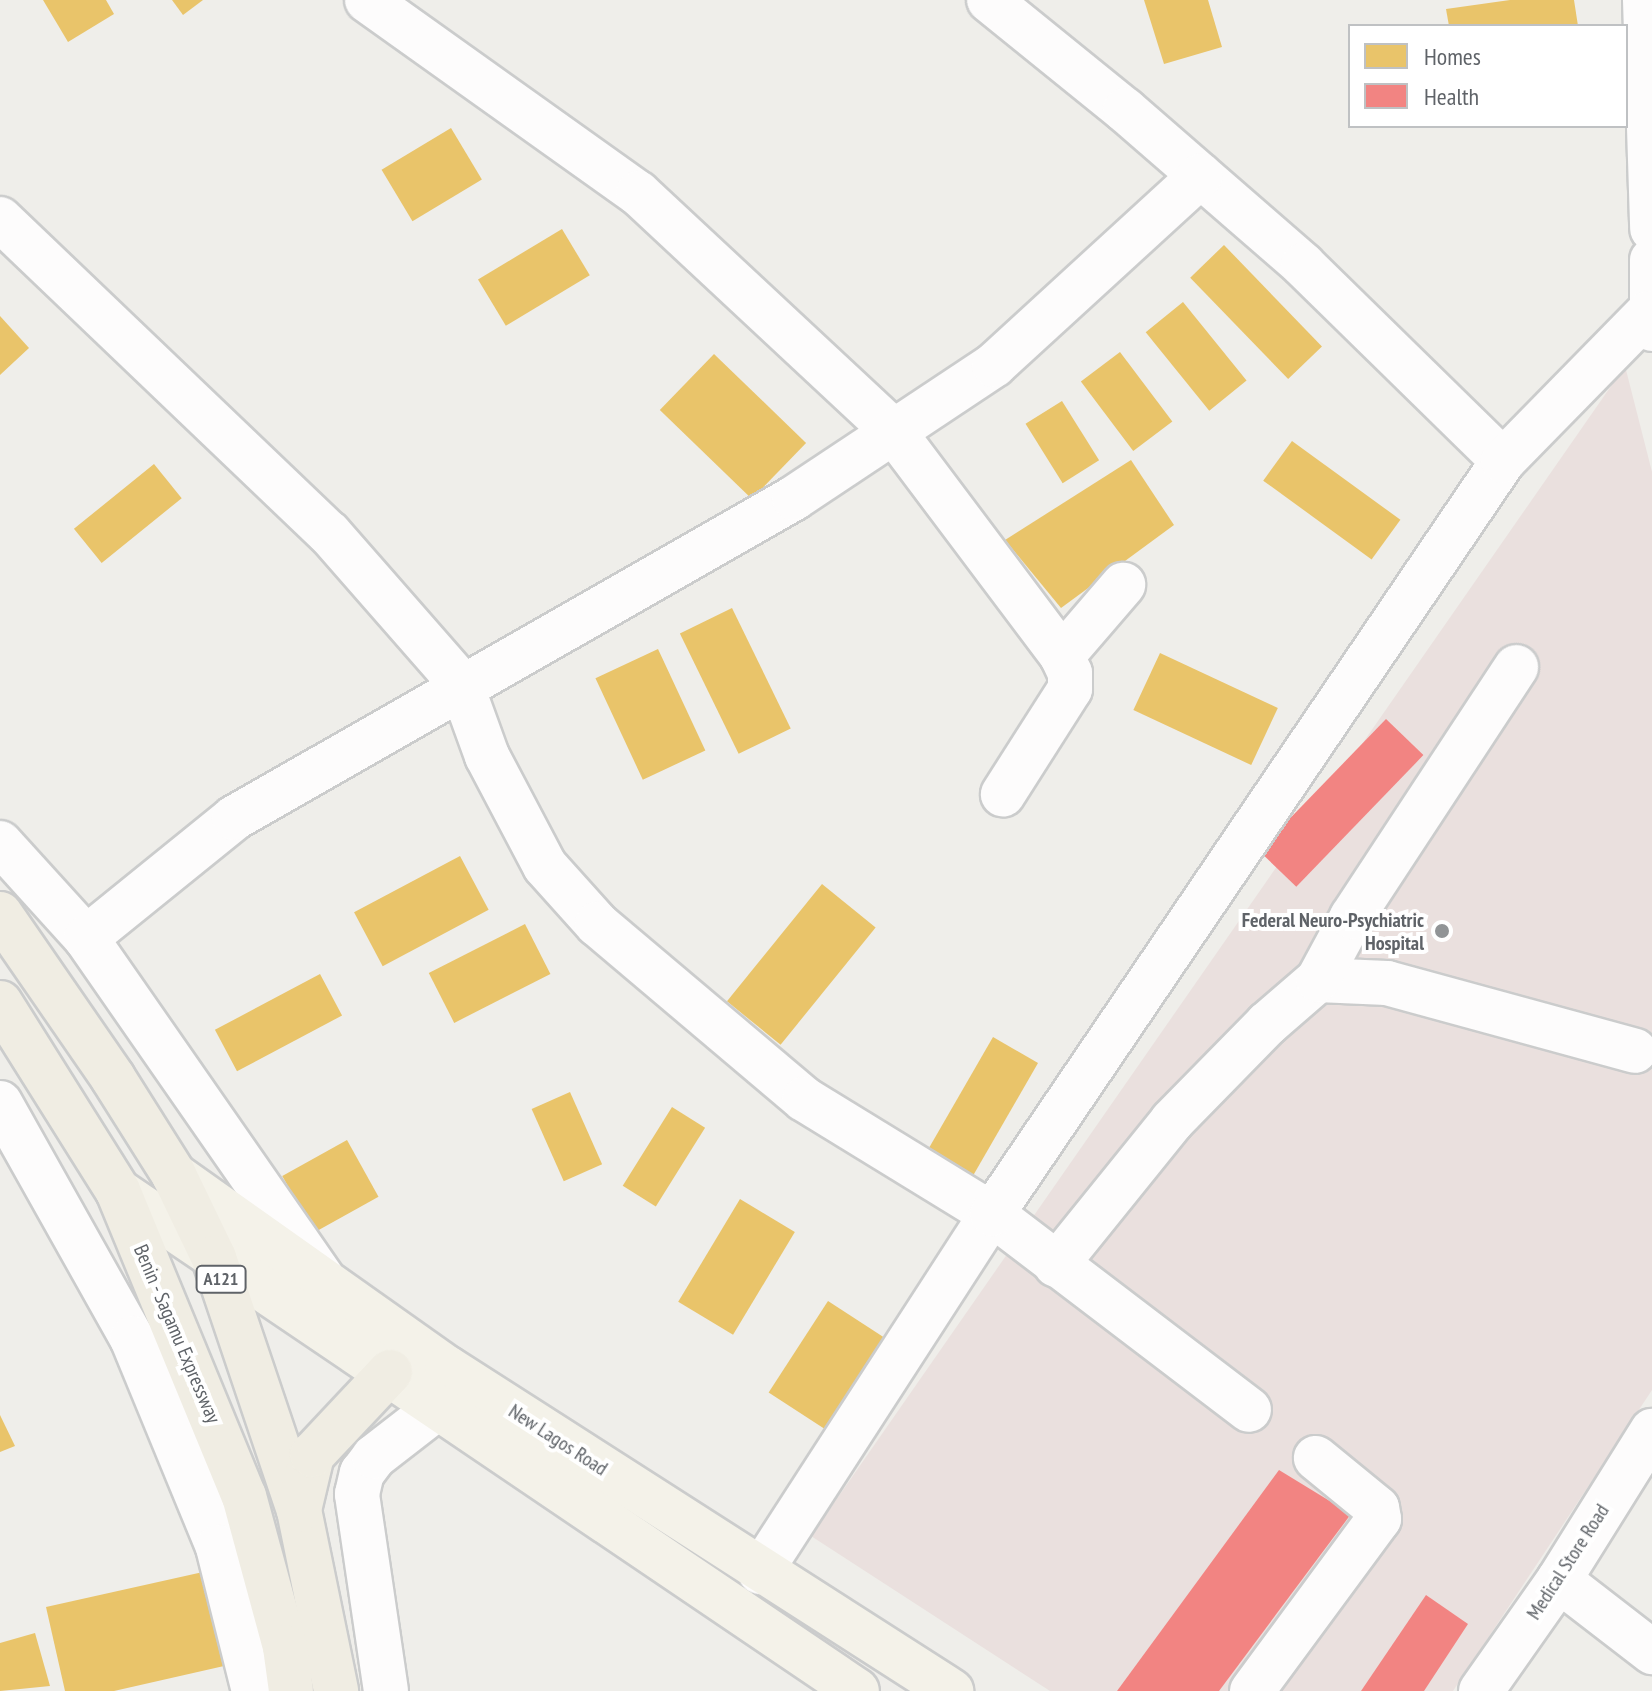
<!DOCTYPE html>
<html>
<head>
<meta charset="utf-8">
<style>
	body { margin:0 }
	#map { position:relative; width:1652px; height:1691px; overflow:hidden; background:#efeeea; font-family:"PT Sans Narrow",sans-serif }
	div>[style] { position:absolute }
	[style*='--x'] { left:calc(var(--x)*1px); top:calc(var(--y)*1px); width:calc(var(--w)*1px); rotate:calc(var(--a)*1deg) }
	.medical>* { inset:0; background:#eae0de }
	.homes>* { inset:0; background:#e9c46a; transform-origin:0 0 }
	.health>* { inset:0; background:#f28482; transform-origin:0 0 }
	.roads { filter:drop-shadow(2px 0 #cbcccc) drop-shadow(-2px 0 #cbcccc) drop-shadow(0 2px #cbcccc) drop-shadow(0 -2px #cbcccc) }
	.minor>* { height:44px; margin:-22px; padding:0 22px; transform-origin:22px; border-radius:22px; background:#fdfcfc }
	.major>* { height:44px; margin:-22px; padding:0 22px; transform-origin:22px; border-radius:22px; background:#f4f2e9 }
	.highway>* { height:44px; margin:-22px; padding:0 22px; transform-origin:22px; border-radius:22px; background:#f0ede3 }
	.dots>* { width:22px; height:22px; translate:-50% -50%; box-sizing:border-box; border:4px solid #fff; border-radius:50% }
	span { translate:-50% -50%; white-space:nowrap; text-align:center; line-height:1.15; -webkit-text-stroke:8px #fff; paint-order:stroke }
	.shield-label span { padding:2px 6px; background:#fff; border:2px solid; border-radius:6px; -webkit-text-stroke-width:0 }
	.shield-label { font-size:18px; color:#5f6368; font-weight:700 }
	.poi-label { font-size:20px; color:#5f6368; font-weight:700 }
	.right { translate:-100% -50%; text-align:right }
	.street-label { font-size:20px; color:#5f6368 }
	.legend { position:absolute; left:1348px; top:24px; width:280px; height:104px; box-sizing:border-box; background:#fff; border:2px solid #bfc1c3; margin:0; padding:10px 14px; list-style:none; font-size:24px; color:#5f6368 }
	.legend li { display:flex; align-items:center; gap:16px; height:40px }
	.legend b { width:40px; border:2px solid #bfc1c3 }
</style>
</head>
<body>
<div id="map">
	<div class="medical">
		<div style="clip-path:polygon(1625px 366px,1652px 472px,1652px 1390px,1453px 1691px,1050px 1691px,811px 1536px)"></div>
	</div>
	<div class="homes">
		<div style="clip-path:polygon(43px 0,106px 0,114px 14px,68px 42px)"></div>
		<div style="clip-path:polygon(172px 0,203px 0,183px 15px)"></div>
		<div style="clip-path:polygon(1144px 0,1208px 0,1222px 47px,1164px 64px)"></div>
		<div style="clip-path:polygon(1510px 0,1574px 0,1578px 26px,1449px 26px,1446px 9px)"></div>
		<div style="left:451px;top:128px;width:60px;height:81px;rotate:59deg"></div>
		<div style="left:562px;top:229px;width:54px;height:98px;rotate:59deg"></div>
		<div style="left:1224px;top:245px;width:141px;height:47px;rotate:46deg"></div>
		<div style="left:1183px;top:302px;width:101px;height:48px;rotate:51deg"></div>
		<div style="clip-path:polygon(0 316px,29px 348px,0 375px)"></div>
		<div style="left:1120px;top:352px;width:87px;height:49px;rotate:53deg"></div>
		<div style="left:714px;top:354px;width:128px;height:78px;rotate:44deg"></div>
		<div style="left:1062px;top:401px;width:70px;height:43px;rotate:58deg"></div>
		<div style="left:1292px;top:441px;width:134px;height:49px;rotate:36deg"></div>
		<div style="clip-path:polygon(1131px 460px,1174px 525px,1061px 608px,1005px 540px)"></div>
		<div style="left:154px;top:464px;width:44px;height:103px;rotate:51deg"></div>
		<div style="left:732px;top:608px;width:134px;height:58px;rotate:64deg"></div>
		<div style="left:658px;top:649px;width:112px;height:69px;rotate:65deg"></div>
		<div style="left:1160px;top:653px;width:130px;height:63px;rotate:25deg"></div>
		<div style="left:460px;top:856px;width:61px;height:120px;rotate:62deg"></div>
		<div style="left:822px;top:884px;width:69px;height:151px;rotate:39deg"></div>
		<div style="left:525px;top:924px;width:56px;height:108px;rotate:63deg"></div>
		<div style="left:320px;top:974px;width:47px;height:119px;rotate:62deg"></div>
		<div style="left:993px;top:1037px;width:52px;height:131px;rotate:30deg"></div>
		<div style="left:570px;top:1092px;width:79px;height:42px;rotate:66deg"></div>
		<div style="left:672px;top:1107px;width:39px;height:93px;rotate:32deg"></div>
		<div style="left:347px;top:1140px;width:65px;height:74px;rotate:61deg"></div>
		<div style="left:740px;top:1199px;width:64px;height:120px;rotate:31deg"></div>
		<div style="left:828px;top:1301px;width:72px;height:109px;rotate:33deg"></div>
		<div style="clip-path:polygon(0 1415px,15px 1446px,0 1452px)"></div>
		<div style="clip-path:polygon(203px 1572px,224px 1666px,114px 1691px,65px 1691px,46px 1607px)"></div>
		<div style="clip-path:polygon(35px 1633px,50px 1686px,0 1691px,0 1643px)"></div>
	</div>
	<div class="health">
		<div style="left:1386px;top:719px;width:52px;height:183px;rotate:44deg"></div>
		<div style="clip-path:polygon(1279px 1470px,1351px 1514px,1219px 1691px,1117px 1691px)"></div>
		<div style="clip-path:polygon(1426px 1595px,1468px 1624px,1424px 1691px,1361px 1691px)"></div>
	</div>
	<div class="roads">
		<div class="minor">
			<div style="--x:367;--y:0;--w:333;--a:35.5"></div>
			<div style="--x:638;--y:193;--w:350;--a:43"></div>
			<div style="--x:894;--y:432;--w:280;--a:53.1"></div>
			<div style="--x:1062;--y:656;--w:19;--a:65"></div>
			<div style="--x:1070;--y:673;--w:16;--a:90"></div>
			<div style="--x:1070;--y:689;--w:125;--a:122.5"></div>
			<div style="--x:989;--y:0;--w:175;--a:39"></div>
			<div style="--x:1125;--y:110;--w:236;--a:41"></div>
			<div style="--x:1303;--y:265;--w:280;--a:44.4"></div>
			<div style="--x:1645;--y:0;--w:229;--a:88.2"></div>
			<div style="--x:0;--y:219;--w:455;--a:43.7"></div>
			<div style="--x:329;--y:533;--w:201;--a:48.8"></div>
			<div style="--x:461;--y:684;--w:77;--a:70.1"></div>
			<div style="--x:487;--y:756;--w:124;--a:62.2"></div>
			<div style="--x:545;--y:866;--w:78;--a:48.1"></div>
			<div style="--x:597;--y:924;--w:271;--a:40.2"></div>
			<div style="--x:804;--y:1099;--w:220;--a:31.5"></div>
			<div style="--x:992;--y:1214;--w:323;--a:37.3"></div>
			<div style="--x:1652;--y:260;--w:69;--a:90"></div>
			<div style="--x:1062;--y:656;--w:94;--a:-49.3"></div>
			<div style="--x:0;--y:843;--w:128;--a:47.8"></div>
			<div style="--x:86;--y:938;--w:414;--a:55.2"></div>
			<div style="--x:86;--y:938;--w:191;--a:-39"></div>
			<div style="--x:234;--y:818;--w:645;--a:-29.74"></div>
			<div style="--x:794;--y:498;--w:240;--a:-33.6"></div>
			<div style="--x:994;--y:365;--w:280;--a:-42.5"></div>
			<div style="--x:1318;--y:980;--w:69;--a:2.5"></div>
			<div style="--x:1387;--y:983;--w:257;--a:15.3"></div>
			<div style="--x:0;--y:1103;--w:270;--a:60.7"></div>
			<div style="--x:132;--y:1338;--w:226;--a:67.6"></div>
			<div style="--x:218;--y:1547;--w:148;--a:76"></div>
			<div style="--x:1056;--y:1265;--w:185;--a:-51.1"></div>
			<div style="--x:1172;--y:1121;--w:136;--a:-45.6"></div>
			<div style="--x:1267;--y:1024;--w:67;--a:-40.8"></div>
			<div style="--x:1318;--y:980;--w:72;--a:-61.6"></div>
			<div style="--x:1352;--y:917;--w:299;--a:-56.7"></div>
			<div style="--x:760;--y:1572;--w:427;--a:-57.1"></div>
			<div style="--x:992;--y:1214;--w:910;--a:-55.84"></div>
			<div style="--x:1503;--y:461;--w:207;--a:-45.6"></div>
			<div style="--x:1559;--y:1580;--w:118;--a:37.7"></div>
			<div style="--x:386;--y:1691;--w:199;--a:-98.4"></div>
			<div style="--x:357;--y:1494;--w:22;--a:-77"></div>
			<div style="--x:362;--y:1473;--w:20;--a:-53"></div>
			<div style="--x:374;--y:1457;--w:85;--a:-37.8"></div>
			<div style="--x:1252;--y:1691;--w:214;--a:-53.6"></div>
			<div style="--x:1379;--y:1519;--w:11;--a:-100"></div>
			<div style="--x:1377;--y:1508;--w:79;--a:-140.7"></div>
			<div style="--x:1481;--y:1691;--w:136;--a:-54.9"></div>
			<div style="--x:1559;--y:1580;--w:176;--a:-58"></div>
		</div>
		<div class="major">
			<div style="--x:174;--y:1175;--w:334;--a:35.3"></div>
			<div style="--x:447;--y:1368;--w:599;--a:32.65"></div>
			<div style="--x:118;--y:1191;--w:892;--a:34.08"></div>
		</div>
		<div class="highway">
			<div style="--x:0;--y:914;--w:199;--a:55.4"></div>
			<div style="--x:113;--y:1078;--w:115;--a:57.8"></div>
			<div style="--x:174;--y:1175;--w:92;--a:64.3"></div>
			<div style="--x:214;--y:1258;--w:266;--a:71.4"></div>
			<div style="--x:299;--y:1510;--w:185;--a:78.4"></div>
			<div style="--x:0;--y:1003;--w:222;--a:57.9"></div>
			<div style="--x:118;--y:1191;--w:330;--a:67.6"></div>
			<div style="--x:244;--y:1496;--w:156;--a:74.8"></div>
			<div style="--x:285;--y:1647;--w:44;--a:82.2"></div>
			<div style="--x:299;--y:1510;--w:57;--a:-76.7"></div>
			<div style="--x:312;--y:1455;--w:114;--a:-46.8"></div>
		</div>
	</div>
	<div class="dots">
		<div style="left:1442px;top:931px;background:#919496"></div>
	</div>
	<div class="shield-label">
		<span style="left:221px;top:1279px">A121</span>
	</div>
	<div class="poi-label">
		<span class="right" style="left:1424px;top:932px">Federal Neuro-Psychiatric<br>Hospital</span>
	</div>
	<div class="street-label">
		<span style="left:177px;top:1334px;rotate:67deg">Benin - Sagamu Expressway</span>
		<span style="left:558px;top:1440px;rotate:33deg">New Lagos Road</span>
		<span style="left:1568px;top:1562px;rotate:-57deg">Medical Store Road</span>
	</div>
	<ul class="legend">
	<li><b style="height:22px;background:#e9c46a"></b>Homes</li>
	<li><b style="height:22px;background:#f28482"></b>Health</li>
	</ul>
</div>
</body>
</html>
